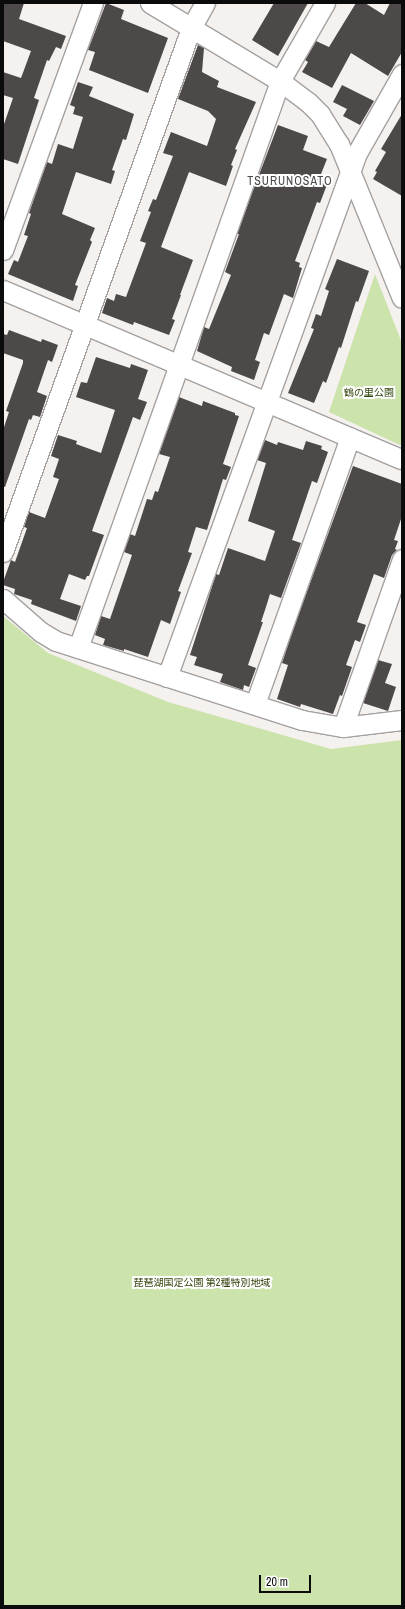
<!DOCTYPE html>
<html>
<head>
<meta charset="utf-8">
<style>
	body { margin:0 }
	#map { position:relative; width:405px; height:1609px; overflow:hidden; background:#f4f1ef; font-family:"Archivo Narrow","Noto Sans JP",sans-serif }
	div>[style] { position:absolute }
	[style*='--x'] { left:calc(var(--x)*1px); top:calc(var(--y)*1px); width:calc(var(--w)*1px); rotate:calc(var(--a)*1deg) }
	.green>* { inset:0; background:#cce3ac }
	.building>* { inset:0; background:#4c4948 }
	.roads { filter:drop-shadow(1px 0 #a4a1a0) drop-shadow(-1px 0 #a4a1a0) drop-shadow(0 1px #a4a1a0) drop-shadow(0 -1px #a4a1a0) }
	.minor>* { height:19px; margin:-9.5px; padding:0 9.5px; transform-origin:9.5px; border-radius:9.5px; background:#fff }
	span { translate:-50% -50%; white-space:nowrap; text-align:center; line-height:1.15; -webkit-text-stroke:4px #fff; paint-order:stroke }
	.park-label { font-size:10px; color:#2f4209 }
	.quarter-label { font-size:12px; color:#4a4746; letter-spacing:1px }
	.frame { position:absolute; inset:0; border:4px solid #0c0b0b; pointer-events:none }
	.scale { position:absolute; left:259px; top:1575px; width:52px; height:18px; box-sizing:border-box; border:2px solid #0c0b0b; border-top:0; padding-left:5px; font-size:12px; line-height:14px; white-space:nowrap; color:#0c0b0b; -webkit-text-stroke:3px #fff; paint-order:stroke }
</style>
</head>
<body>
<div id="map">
	<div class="green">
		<div style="clip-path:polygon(375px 274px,402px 343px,402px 446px,329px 412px)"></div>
		<div style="clip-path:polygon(3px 616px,48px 653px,168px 702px,331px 749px,402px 740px,402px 1606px,3px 1606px)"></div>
	</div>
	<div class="building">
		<div style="clip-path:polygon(3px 3px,24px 3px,19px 19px,66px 36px,61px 49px,56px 47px,49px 61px,47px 60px,34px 98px,39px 100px,18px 164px,3px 159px,3px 127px,13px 98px,3px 95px,3px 72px,21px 78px,31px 51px,3px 41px)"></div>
		<div style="clip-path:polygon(106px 3px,124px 10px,121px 19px,168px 38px,148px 93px,89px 70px,95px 52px,88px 50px)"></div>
		<div style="clip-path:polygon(274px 3px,308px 3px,278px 56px,252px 40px)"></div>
		<div style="clip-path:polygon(356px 3px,365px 3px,384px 15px,390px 3px,402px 3px,402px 52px,388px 76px,351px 53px,332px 88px,302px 72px,308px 62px,305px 60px,316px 41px,329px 47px)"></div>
		<div style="clip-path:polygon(198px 45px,204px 48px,202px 72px,219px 81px,217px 87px,256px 102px,235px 149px,237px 150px,231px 165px,233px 166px,226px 186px,189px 172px,161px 247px,193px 260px,180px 295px,181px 295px,172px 319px,175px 320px,169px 335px,134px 322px,133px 325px,102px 313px,107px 298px,114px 301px,116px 294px,126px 297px,146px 243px,140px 241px,151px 212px,148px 211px,153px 199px,156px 200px,173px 156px,163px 153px,171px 132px,207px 146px,216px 119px,208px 111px,178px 99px)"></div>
		<div style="clip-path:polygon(78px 82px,93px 87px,89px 96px,134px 114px,126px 140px,123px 139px,112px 170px,115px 171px,111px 184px,76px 172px,62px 214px,95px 228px,90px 240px,92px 242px,75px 285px,78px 286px,73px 301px,8px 274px,14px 260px,18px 262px,28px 236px,24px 235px,31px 214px,29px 213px,47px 162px,52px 164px,58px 144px,73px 149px,83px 117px,73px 114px,75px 107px,70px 105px)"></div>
		<div style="clip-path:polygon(342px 85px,374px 101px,360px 125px,343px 116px,347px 109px,333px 102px)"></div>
		<div style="clip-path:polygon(402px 114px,402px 196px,373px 179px,377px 172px,375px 171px,386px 152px,381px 149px)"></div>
		<div style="clip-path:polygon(278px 125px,308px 136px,303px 150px,327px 159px,319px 179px,328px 182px,320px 203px,317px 202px,295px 261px,300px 263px,299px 267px,302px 268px,293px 298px,284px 294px,269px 335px,264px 333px,255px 360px,260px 362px,254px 380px,231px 371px,232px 367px,197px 351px,204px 327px,209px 329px,231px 275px,225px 272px,239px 234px,237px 234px,254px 188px)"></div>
		<div style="clip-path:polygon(337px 259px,369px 271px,358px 302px,356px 301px,341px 348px,339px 347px,326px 383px,323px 381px,314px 403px,288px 393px,314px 329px,311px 328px,316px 314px,321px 316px,329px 291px,325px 289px)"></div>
		<div style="clip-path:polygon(9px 330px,41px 342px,42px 339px,58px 345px,52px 362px,48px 360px,37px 392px,47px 396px,40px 417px,33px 415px,31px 420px,29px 419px,5px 487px,3px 487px,3px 430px,9px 412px,6px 411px,23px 363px,23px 360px,3px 353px,3px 334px,7px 335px)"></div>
		<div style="clip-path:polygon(96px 357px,130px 368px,131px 364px,148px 370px,138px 399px,147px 402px,140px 420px,133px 417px,92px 531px,104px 535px,89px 576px,87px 576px,85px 580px,69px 574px,60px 599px,81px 606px,76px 621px,31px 604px,32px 600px,14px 594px,15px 589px,3px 585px,3px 582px,11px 560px,15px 562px,27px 528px,24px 527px,29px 512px,45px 518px,59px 479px,53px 477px,59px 459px,51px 456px,58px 435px,77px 441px,76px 444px,101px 453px,115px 410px,76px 397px,81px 382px,87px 383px)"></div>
		<div style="clip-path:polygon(179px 397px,202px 406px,203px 401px,235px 413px,235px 415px,239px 416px,223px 464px,231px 467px,226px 480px,223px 479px,207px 530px,196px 527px,188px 552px,192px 553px,178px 591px,181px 592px,170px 624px,161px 620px,148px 657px,124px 649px,124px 651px,103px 645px,105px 639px,95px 635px,101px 616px,110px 619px,132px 555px,124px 552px,130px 534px,135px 536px,147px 499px,152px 500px,155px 491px,158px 492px,170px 457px,159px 454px)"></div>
		<div style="clip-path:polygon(265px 440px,277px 445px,278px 442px,303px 450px,306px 441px,322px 446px,321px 449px,328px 452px,317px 483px,312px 481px,292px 540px,301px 543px,281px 598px,270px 594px,266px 607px,261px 622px,263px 622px,248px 665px,256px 668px,249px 687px,244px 685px,243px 690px,220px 682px,223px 674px,194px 665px,197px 657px,190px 655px,216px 574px,219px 575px,228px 548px,265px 561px,275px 531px,248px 521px,266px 463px,257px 460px)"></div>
		<div style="clip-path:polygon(353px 466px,402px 484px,402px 516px,394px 540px,398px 541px,395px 549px,397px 550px,392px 555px,384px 578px,374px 574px,357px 622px,366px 625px,360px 642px,355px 640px,346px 665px,352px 667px,342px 696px,340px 695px,333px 714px,301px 704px,300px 707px,277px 699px,288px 665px,282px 663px,294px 627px)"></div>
		<div style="clip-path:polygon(378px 660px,392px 664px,385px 683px,396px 687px,388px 711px,363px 703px)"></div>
	</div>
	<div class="roads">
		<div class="minor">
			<div style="--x:150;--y:3;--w:152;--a:31"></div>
			<div style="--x:280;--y:81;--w:35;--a:37"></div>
			<div style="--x:308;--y:102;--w:17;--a:45"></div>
			<div style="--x:320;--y:114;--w:36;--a:58"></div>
			<div style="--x:339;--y:144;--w:166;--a:67.8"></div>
			<div style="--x:3;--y:250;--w:263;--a:-70"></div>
			<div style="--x:3;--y:290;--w:433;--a:23"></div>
			<div style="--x:3;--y:552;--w:557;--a:-70.26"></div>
			<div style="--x:191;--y:28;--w:29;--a:-61"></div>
			<div style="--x:3;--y:599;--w:50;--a:41"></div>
			<div style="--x:41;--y:632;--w:17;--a:31"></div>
			<div style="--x:56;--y:641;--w:258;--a:17.8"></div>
			<div style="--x:302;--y:720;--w:42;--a:9.7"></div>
			<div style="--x:343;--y:727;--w:59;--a:-6.8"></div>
			<div style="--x:78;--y:648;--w:602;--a:-70.39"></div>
			<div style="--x:280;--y:81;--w:90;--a:-60"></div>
			<div style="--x:167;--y:677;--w:557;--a:-70.07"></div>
			<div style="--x:357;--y:153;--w:91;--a:-60.3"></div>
			<div style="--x:255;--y:704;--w:283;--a:-70.4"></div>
			<div style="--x:343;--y:727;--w:178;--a:-70.6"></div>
		</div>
	</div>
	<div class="park-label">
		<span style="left:369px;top:393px">鶴の里公園</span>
		<span style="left:202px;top:1283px">琵琶湖国定公園 第2種特別地域</span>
	</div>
	<div class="quarter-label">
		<span style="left:290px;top:182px">TSURUNOSATO</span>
	</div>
	<div class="frame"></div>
	<div class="scale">20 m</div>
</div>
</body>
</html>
